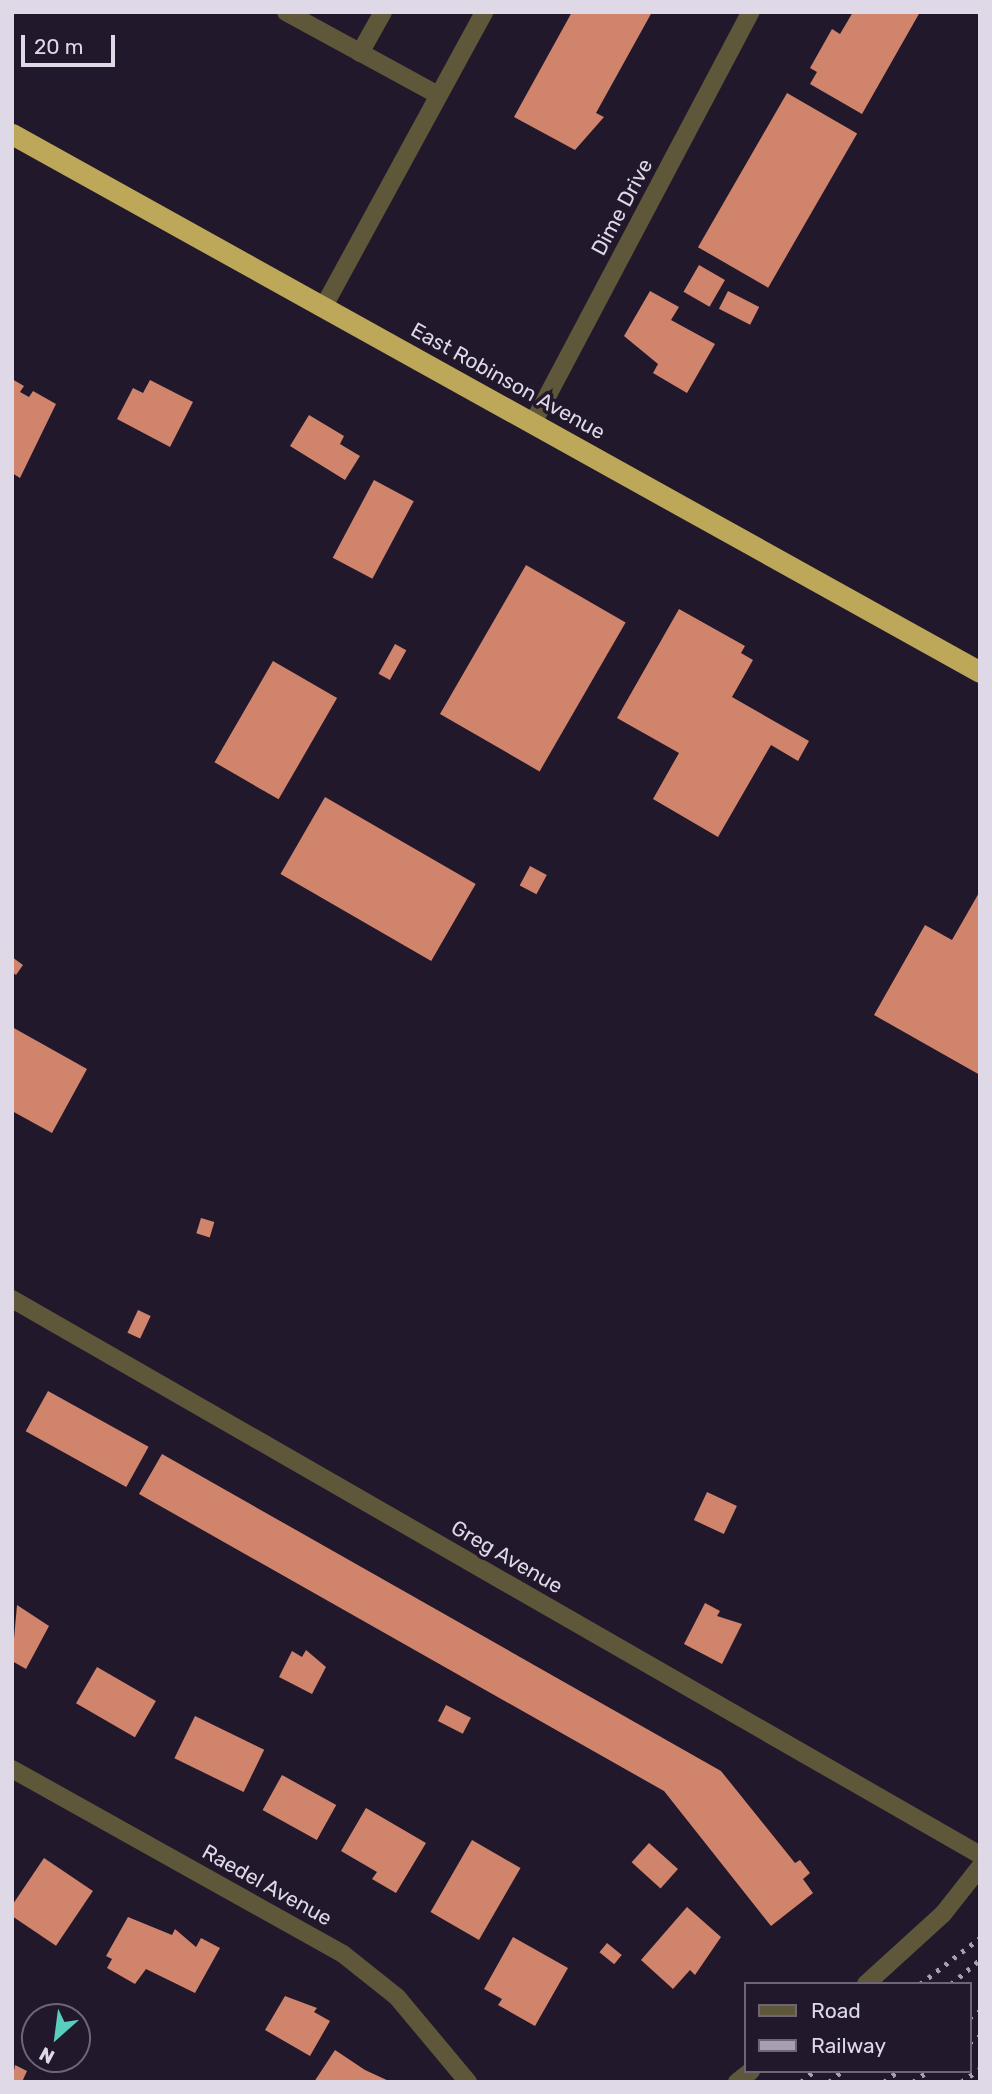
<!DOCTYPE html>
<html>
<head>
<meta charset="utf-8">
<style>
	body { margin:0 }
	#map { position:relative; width:992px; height:2094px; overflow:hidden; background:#22182c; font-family:Rubik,sans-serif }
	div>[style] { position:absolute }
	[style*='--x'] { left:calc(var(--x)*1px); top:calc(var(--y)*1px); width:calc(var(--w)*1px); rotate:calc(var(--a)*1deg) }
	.building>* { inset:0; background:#d1846c; transform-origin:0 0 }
	.minor>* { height:18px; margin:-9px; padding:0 9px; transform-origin:9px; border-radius:9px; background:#5f5739 }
	.highway>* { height:21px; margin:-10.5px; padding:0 10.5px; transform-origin:10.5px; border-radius:10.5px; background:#bda85a }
	.rail>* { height:5px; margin-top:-2.5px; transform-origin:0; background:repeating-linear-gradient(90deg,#a79faf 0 3.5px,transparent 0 10.5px) }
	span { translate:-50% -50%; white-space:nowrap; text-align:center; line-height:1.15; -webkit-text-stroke:7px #22182c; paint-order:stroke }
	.street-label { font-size:21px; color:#dfd9e7 }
	.frame { position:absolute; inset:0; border:14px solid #dfd9e7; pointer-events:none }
	.legend { position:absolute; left:744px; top:1982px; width:228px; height:91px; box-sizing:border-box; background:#22182c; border:2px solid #6e6577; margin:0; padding:9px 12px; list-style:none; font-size:21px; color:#dfd9e7 }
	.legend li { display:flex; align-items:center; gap:14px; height:35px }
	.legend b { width:35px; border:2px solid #6e6577 }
	.north { position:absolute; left:21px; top:2003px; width:70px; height:70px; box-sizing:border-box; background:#22182c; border:2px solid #6e6577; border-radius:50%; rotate:208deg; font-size:19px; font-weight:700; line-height:28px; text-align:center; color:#dfd9e7 }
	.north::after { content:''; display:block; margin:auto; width:24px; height:32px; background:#59cebe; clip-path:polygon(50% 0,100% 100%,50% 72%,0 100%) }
	.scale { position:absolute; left:21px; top:35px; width:94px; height:32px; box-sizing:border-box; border:4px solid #dfd9e7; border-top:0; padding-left:9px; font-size:21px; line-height:24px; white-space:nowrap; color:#dfd9e7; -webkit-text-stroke:5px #22182c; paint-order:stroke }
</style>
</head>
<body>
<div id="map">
	<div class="building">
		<div style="clip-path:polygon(572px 12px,652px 12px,596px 113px,604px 117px,575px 150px,514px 117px)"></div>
		<div style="clip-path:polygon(853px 12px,920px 12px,862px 114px,810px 84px,817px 72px,810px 68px,832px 29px,840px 34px)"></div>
		<div style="left:787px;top:93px;width:81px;height:178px;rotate:30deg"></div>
		<div style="left:699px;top:265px;width:30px;height:31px;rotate:30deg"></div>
		<div style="clip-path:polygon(650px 291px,679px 307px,671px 320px,715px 344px,687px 393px,653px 373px,658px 364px,624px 336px)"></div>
		<div style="left:728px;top:291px;width:35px;height:20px;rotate:27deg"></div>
		<div style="clip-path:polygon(12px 379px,24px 386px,20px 392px,29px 397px,33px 391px,56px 404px,20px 478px,12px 473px)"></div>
		<div style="clip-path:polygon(150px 380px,193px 402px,170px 447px,117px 419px,133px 388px,143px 393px)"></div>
		<div style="clip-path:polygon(309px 415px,344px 436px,340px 444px,360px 456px,345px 480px,290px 446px)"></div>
		<div style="left:374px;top:480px;width:45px;height:88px;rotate:28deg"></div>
		<div style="left:526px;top:565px;width:115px;height:172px;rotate:30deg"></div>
		<div style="clip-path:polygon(679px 609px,745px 646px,741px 653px,753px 660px,732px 697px,809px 741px,798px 761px,771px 745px,718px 837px,653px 799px,679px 753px,617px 718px)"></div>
		<div style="left:395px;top:644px;width:13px;height:34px;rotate:29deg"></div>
		<div style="left:273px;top:661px;width:74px;height:117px;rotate:30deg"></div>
		<div style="left:325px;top:797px;width:174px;height:89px;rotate:30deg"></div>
		<div style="left:530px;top:866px;width:19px;height:22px;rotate:28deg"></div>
		<div style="clip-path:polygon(980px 891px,980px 1075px,874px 1015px,925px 925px,952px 940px)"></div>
		<div style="clip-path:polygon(12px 957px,23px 965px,16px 975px,12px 972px)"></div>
		<div style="clip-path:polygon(12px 1027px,87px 1069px,52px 1133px,12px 1111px)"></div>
		<div style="left:201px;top:1218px;width:14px;height:16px;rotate:17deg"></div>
		<div style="left:138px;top:1310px;width:14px;height:25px;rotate:25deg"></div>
		<div style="left:48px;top:1391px;width:115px;height:46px;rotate:29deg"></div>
		<div style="clip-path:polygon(162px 1454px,721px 1771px,795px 1863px,800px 1860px,810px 1873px,803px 1879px,813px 1893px,771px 1926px,664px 1791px,139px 1494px)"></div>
		<div style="left:707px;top:1492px;width:33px;height:31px;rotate:25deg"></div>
		<div style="clip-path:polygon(705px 1603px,720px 1611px,717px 1616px,742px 1624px,722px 1664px,684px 1644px)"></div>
		<div style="clip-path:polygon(17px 1605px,49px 1626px,26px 1669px,12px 1661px)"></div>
		<div style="clip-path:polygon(306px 1650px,326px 1667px,312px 1694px,279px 1677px,292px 1651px,302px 1657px)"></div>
		<div style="left:97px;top:1667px;width:68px;height:42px;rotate:30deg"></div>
		<div style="left:446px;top:1705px;width:28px;height:18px;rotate:27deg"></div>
		<div style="left:195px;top:1716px;width:77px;height:47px;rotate:26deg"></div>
		<div style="left:282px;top:1775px;width:62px;height:40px;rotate:29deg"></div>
		<div style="clip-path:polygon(366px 1808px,426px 1843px,396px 1893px,372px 1879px,377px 1872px,341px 1851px)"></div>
		<div style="left:472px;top:1840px;width:56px;height:83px;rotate:30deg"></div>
		<div style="left:649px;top:1843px;width:39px;height:26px;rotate:42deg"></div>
		<div style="left:44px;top:1858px;width:59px;height:66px;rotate:34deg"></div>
		<div style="clip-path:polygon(687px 1907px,721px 1937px,695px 1975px,690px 1970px,673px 1989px,641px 1960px)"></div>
		<div style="clip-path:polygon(128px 1917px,172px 1935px,175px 1929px,196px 1947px,201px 1938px,220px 1948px,195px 1993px,146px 1969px,135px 1984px,107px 1968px,112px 1959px,106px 1956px)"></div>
		<div style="clip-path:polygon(513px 1937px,568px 1968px,535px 2026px,498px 2005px,502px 1999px,484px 1989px)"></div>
		<div style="left:607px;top:1943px;width:19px;height:12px;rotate:39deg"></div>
		<div style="clip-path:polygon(285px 1996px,317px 2008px,314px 2012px,330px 2021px,310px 2056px,265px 2030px)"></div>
		<div style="clip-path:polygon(335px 2050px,365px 2070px,391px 2082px,314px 2082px)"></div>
		<div style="clip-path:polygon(15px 2065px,27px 2071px,22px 2082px,12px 2082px)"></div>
	</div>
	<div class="minor">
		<div style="--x:286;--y:12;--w:173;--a:28.6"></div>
		<div style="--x:360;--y:53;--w:47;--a:-60.7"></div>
		<div style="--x:324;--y:306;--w:335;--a:-61.4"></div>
		<div style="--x:533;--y:423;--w:465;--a:-62.1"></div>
		<div style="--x:12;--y:1299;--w:1116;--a:29.87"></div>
		<div style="--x:12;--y:1769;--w:379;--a:29.2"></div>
		<div style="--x:343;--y:1954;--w:69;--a:38.5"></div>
		<div style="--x:397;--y:1997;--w:111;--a:50.1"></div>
		<div style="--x:866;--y:1984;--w:104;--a:-42.3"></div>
		<div style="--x:943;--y:1914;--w:60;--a:-51.8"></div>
		<div style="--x:737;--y:2082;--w:18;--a:-38"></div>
	</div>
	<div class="highway">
		<div style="--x:12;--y:134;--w:1107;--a:29.06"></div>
	</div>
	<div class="rail">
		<div style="--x:920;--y:1984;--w:76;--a:-37.5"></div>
		<div style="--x:951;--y:1984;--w:38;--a:-40"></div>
		<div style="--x:969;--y:2018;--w:13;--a:-32"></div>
		<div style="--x:969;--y:2043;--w:13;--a:-32"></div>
		<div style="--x:801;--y:2082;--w:17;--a:-40"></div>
		<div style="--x:829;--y:2082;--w:17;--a:-40"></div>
		<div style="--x:884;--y:2082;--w:18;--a:-38"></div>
		<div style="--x:913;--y:2082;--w:19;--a:-36"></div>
		<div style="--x:961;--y:2082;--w:23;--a:-34"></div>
	</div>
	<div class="street-label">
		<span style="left:622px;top:207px;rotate:-62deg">Dime Drive</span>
		<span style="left:508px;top:381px;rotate:29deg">East Robinson Avenue</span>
		<span style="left:507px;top:1557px;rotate:30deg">Greg Avenue</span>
		<span style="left:267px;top:1885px;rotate:29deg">Raedel Avenue</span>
	</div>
	<div class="frame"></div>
	<ul class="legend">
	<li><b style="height:9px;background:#5f5739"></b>Road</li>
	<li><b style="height:9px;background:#a79faf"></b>Railway</li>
	</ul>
	<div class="north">N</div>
	<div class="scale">20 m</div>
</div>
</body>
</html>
